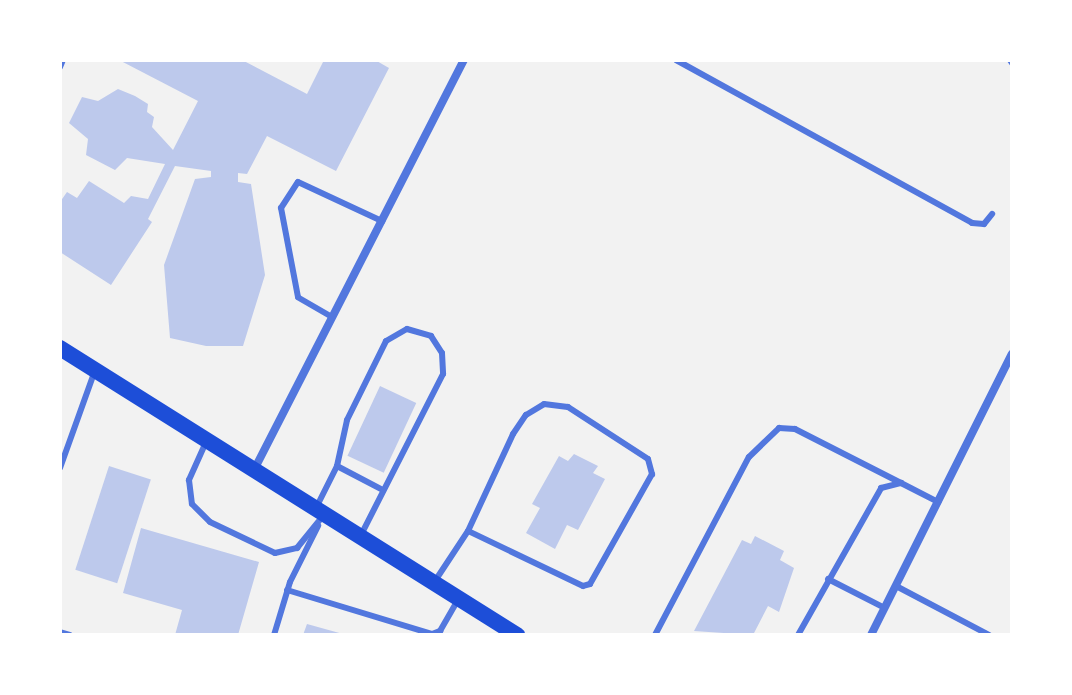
<!DOCTYPE html>
<style>
body{margin:0}
#map{position:relative;width:1072px;height:695px;overflow:hidden;background:#f2f2f2;font-family:"Libre Baskerville",serif}
div>[style]{position:absolute}
.building>*{inset:0;background:#bdc9ec;transform-origin:0 0}
.service>*{height:6px;margin:-3px;padding:0 3px;transform-origin:3px;border-radius:3px;background:#5277de}
.minor>*{height:8px;margin:-4px;padding:0 4px;transform-origin:4px;border-radius:4px;background:#5277de}
.secondary>*{height:16px;margin:-8px;padding:0 8px;transform-origin:8px;border-radius:8px;background:#1d4ed8}
span{translate:-50% -50%;white-space:nowrap;text-align:center;line-height:1.15;-webkit-text-stroke:6px #fff;paint-order:stroke}
.frame{position:absolute;inset:0;border:62px solid #fff;pointer-events:none}
</style>
<div id="map">
<div class="building">
<div style="clip-path:polygon(119px 60px,242px 60px,307px 94px,324px 60px,375px 60px,389px 68px,336px 171px,267px 136px,247px 174px,238px 173px,238px 182px,251px 184px,265px 275px,243px 346px,206px 346px,170px 338px,164px 265px,195px 179px,211px 177px,211px 171px,175px 166px,148px 219px,152px 222px,111px 285px,60px 252px,60px 202px,67px 192px,77px 198px,89px 181px,124px 203px,131px 196px,148px 199px,165px 164px,127px 158px,115px 170px,86px 155px,88px 139px,69px 123px,82px 97px,98px 101px,118px 89px,135px 96px,148px 104px,147px 112px,154px 117px,152px 127px,173px 150px,198px 101px)"></div>
<div style="left:380px;top:386px;width:40px;height:77px;rotate:25deg"></div>
<div style="clip-path:polygon(574px 454px,598px 466px,593px 473px,605px 479px,578px 530px,567px 525px,555px 549px,526px 533px,540px 508px,532px 504px,559px 456px,568px 461px)"></div>
<div style="left:109px;top:466px;width:44px;height:109px;rotate:18deg"></div>
<div style="clip-path:polygon(141px 528px,259px 562px,238px 635px,175px 635px,182px 610px,123px 593px)"></div>
<div style="clip-path:polygon(755px 536px,784px 551px,780px 560px,794px 568px,779px 612px,768px 606px,753px 635px,694px 631px,742px 540px,751px 544px)"></div>
<div style="clip-path:polygon(307px 624px,343px 634px,342px 635px,303px 635px)"></div>
</div>
<div class="service">
<div style="left:676px;top:60px;width:338px;rotate:28.8deg"></div>
<div style="left:972px;top:223px;width:12px;rotate:5deg"></div>
<div style="left:984px;top:224px;width:13px;rotate:-51deg"></div>
<div style="left:1010px;top:60px;width:4px;rotate:56deg"></div>
<div style="left:60px;top:67px;width:8px;rotate:-67deg"></div>
<div style="left:332px;top:317px;width:39px;rotate:-150deg"></div>
<div style="left:298px;top:297px;width:91px;rotate:-100.8deg"></div>
<div style="left:281px;top:208px;width:31px;rotate:-57deg"></div>
<div style="left:298px;top:182px;width:93px;rotate:24.9deg"></div>
<div style="left:206px;top:442px;width:42px;rotate:114.1deg"></div>
<div style="left:189px;top:480px;width:24px;rotate:83deg"></div>
<div style="left:192px;top:504px;width:25px;rotate:45deg"></div>
<div style="left:210px;top:522px;width:72px;rotate:25.5deg"></div>
<div style="left:275px;top:553px;width:23px;rotate:-13deg"></div>
<div style="left:297px;top:548px;width:41px;rotate:-50.9deg"></div>
<div style="left:337px;top:466px;width:52px;rotate:27.6deg"></div>
<div style="left:60px;top:468px;width:101px;rotate:-70.3deg"></div>
<div style="left:317px;top:506px;width:45px;rotate:-63.4deg"></div>
<div style="left:337px;top:466px;width:47px;rotate:-77.7deg"></div>
<div style="left:347px;top:420px;width:88px;rotate:-63.7deg"></div>
<div style="left:386px;top:341px;width:24px;rotate:-30deg"></div>
<div style="left:407px;top:329px;width:25px;rotate:16deg"></div>
<div style="left:431px;top:336px;width:20px;rotate:57deg"></div>
<div style="left:442px;top:353px;width:21px;rotate:87deg"></div>
<div style="left:443px;top:374px;width:181px;rotate:117deg"></div>
<div style="left:828px;top:579px;width:64px;rotate:27deg"></div>
<div style="left:435px;top:581px;width:60px;rotate:-56.6deg"></div>
<div style="left:468px;top:531px;width:107px;rotate:-65.1deg"></div>
<div style="left:513px;top:434px;width:23px;rotate:-56deg"></div>
<div style="left:526px;top:415px;width:21px;rotate:-31deg"></div>
<div style="left:544px;top:404px;width:24px;rotate:7deg"></div>
<div style="left:568px;top:407px;width:95px;rotate:33deg"></div>
<div style="left:648px;top:459px;width:16px;rotate:75deg"></div>
<div style="left:652px;top:474px;width:126px;rotate:119.4deg"></div>
<div style="left:590px;top:584px;width:7px;rotate:164deg"></div>
<div style="left:583px;top:586px;width:127px;rotate:-154.4deg"></div>
<div style="left:896px;top:586px;width:105px;rotate:27.8deg"></div>
<div style="left:287px;top:590px;width:152px;rotate:16.9deg"></div>
<div style="left:432px;top:634px;width:9px;rotate:-21deg"></div>
<div style="left:440px;top:631px;width:36px;rotate:-60deg"></div>
<div style="left:60px;top:632px;width:10px;rotate:17deg"></div>
<div style="left:274px;top:635px;width:55px;rotate:-73.2deg"></div>
<div style="left:290px;top:582px;width:63px;rotate:-63.4deg"></div>
<div style="left:655px;top:635px;width:201px;rotate:-62.2deg"></div>
<div style="left:749px;top:457px;width:42px;rotate:-44deg"></div>
<div style="left:779px;top:428px;width:16px;rotate:4deg"></div>
<div style="left:795px;top:429px;width:119px;rotate:27deg"></div>
<div style="left:798px;top:635px;width:169px;rotate:-60.5deg"></div>
<div style="left:881px;top:488px;width:21px;rotate:-14deg"></div>
<div style="left:901px;top:483px;width:42px;rotate:27.2deg"></div>
</div>
<div class="minor">
<div style="left:253px;top:472px;width:463px;rotate:-62.9deg"></div>
<div style="left:871px;top:635px;width:314px;rotate:-63.4deg"></div>
</div>
<div class="secondary">
<div style="left:60px;top:348px;width:540px;rotate:32.13deg"></div>
</div>
<div class="frame"></div>
</div>
